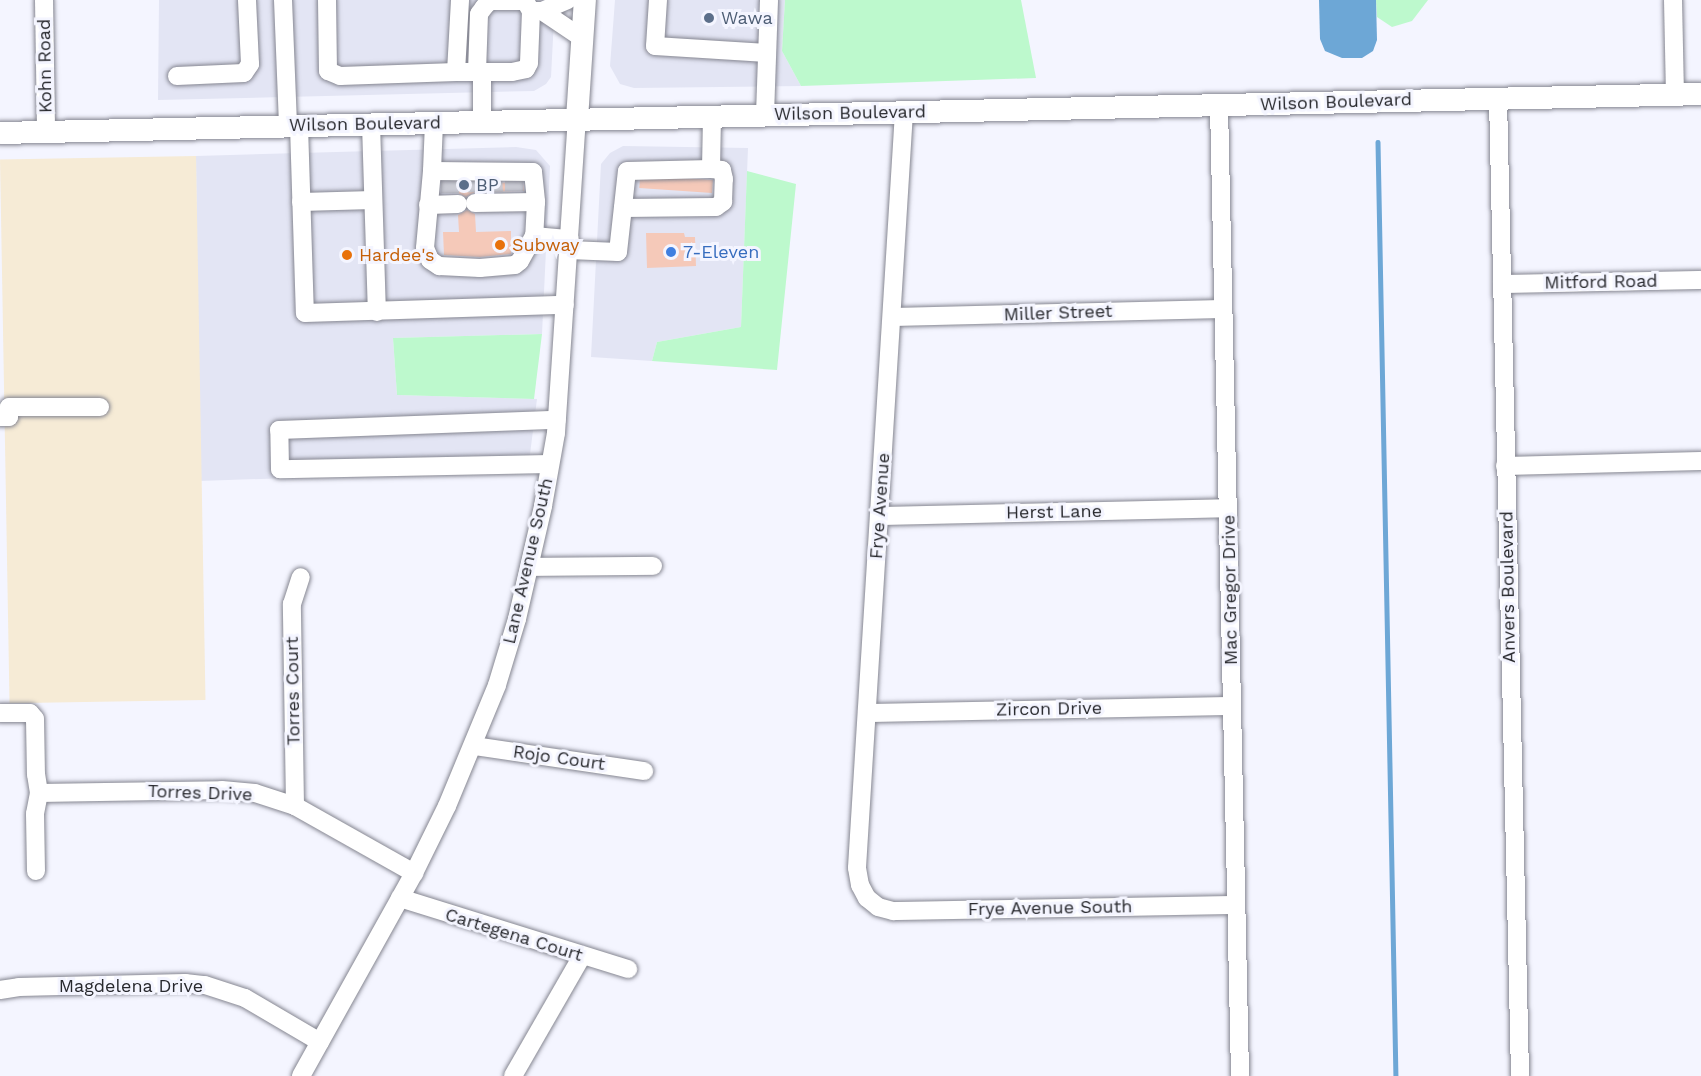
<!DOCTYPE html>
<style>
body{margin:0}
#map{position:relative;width:1701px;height:1076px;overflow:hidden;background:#f4f5ff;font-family:"Work Sans",sans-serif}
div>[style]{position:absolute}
.built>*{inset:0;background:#e3e5f4}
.education>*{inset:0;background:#f6ebd6;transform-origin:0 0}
.green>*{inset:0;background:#bdf9cd}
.water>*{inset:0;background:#6da7d6}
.stream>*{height:4.5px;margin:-2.25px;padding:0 2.25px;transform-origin:2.25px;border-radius:2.25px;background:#6da7d6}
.building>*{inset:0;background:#f5c9b9;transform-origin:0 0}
.minor-tunnel>*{height:18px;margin-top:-9px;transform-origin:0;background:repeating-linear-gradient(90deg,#cbccd5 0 18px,transparent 0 27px)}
.roads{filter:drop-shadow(0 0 2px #858691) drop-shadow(0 0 2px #858691)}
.minor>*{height:18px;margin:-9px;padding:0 9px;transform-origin:9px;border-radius:9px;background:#fff}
.major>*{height:22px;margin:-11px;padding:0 11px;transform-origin:11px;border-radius:11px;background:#fff}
.dots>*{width:16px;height:16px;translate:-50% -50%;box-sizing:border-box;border:3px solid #f4f5ff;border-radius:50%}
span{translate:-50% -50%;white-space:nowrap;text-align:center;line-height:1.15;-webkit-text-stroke:6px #f4f5ff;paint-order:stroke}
.service-label{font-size:18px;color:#4e5e75}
.left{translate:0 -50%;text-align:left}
.street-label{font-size:18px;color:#27282d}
.food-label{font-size:18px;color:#c56008}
.shop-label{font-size:18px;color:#366cbe}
</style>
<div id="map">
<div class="built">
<div style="clip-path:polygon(159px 0,555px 0,551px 77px,546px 84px,534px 91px,158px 100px)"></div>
<div style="clip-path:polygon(615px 0,785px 0,782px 51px,801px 86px,634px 88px,620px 84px,610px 66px)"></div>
<div style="clip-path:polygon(623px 146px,748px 148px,741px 327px,657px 342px,652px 361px,591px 357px,601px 164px,610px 153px)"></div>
<div style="clip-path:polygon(516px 147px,536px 150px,550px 166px,542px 334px,393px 338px,397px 395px,537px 399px,528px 470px,199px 481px,196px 156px)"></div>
</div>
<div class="education">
<div style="left:196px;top:156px;width:544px;height:196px;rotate:89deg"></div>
</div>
<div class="green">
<div style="clip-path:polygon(785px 0,1021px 0,1036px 78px,801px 86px,782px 51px)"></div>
<div style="clip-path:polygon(1376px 0,1428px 0,1412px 21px,1392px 27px,1377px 17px)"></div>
<div style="clip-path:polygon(747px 171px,796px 184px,777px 370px,652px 361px,657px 342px,741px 327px)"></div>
<div style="clip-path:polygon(542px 334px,534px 399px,397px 395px,393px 338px)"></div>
</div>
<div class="water">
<div style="clip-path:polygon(1319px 0,1376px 0,1377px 40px,1373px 51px,1362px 58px,1342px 58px,1325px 51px,1320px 39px)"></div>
</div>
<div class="stream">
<div style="left:1378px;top:142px;width:934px;rotate:88.9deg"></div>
</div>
<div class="building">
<div style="left:713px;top:180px;width:13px;height:73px;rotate:94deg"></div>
<div style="clip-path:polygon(442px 182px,523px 183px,524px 191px,475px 192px,466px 197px,458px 193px,441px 193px)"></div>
<div style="clip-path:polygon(467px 210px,475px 214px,476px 232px,511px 231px,511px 254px,480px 257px,444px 255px,443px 232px,459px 232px,458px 215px)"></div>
<div style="clip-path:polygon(646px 233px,684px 233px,685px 237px,695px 237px,696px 266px,647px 268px)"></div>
</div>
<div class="minor-tunnel">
<div style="left:493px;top:175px;width:17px;rotate:87deg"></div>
<div style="left:514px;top:175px;width:16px;rotate:90deg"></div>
<div style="left:450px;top:176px;width:17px;rotate:90deg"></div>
<div style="left:476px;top:176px;width:16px;rotate:86deg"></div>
</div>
<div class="roads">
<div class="minor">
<div style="left:44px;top:0;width:132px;rotate:89.1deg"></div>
<div style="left:283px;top:0;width:126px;rotate:87.7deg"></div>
<div style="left:327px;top:0;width:71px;rotate:89.2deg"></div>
<div style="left:328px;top:71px;width:13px;rotate:23deg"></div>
<div style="left:340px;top:76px;width:116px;rotate:-2deg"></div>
<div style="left:456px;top:72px;width:72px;rotate:-86.8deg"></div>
<div style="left:658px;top:0;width:46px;rotate:93.7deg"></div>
<div style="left:655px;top:46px;width:112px;rotate:3.6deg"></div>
<div style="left:1673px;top:0;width:94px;rotate:88.8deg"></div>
<div style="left:542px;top:11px;width:48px;rotate:34deg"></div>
<div style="left:456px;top:72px;width:56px"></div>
<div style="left:512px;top:72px;width:14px;rotate:-12deg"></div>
<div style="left:526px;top:69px;width:7px;rotate:-63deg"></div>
<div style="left:529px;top:63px;width:52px;rotate:-87.8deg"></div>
<div style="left:531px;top:11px;width:11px"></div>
<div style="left:542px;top:11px;width:28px;rotate:-23deg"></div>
<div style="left:477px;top:72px;width:58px;rotate:-88deg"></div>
<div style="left:479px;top:14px;width:9px;rotate:-54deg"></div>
<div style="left:484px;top:7px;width:8px;rotate:-45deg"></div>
<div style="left:490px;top:1px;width:35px"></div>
<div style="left:525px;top:1px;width:12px;rotate:59deg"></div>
<div style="left:482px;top:72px;width:50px;rotate:90deg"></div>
<div style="left:177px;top:76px;width:67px;rotate:-2.6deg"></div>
<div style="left:244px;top:73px;width:11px;rotate:-56deg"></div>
<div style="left:250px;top:64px;width:64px;rotate:-92.7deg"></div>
<div style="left:1498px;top:98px;width:978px;rotate:88.71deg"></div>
<div style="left:1219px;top:105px;width:971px;rotate:88.76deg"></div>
<div style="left:904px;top:112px;width:757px;rotate:93.56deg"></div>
<div style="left:857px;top:868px;width:17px;rotate:80deg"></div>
<div style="left:860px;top:885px;width:15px;rotate:62deg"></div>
<div style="left:867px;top:898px;width:14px;rotate:39deg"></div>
<div style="left:878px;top:907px;width:16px;rotate:15deg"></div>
<div style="left:893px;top:911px;width:343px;rotate:-1deg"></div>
<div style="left:765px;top:115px;width:115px;rotate:-88deg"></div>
<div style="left:434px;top:123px;width:48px;rotate:92.4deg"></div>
<div style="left:432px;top:171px;width:101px;rotate:0.6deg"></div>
<div style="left:533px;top:172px;width:30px;rotate:84deg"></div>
<div style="left:536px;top:202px;width:34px;rotate:93deg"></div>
<div style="left:534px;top:236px;width:36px;rotate:5deg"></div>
<div style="left:371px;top:124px;width:188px;rotate:88.2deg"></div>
<div style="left:299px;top:126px;width:187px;rotate:88.2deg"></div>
<div style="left:305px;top:313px;width:260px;rotate:-1.8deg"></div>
<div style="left:432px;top:171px;width:77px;rotate:95.2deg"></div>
<div style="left:425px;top:248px;width:13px;rotate:67deg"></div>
<div style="left:430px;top:260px;width:11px;rotate:34deg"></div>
<div style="left:439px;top:266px;width:41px;rotate:2.8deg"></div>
<div style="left:480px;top:268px;width:35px;rotate:-5deg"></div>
<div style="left:515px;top:265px;width:6px;rotate:-39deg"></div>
<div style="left:520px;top:261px;width:29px;rotate:-61deg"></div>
<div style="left:301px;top:202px;width:72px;rotate:-1.6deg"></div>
<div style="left:475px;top:203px;width:61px;rotate:-0.9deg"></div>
<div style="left:428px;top:205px;width:30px;rotate:-2deg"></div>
<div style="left:623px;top:208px;width:93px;rotate:-0.6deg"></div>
<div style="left:716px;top:207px;width:9px;rotate:-36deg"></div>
<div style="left:723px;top:202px;width:23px;rotate:-88deg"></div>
<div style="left:724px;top:179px;width:9px;rotate:-103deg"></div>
<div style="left:722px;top:170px;width:11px;rotate:-175deg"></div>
<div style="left:569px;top:250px;width:49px;rotate:2.3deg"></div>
<div style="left:618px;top:252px;width:81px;rotate:-83.7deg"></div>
<div style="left:627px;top:171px;width:84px;rotate:-1.4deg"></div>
<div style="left:711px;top:169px;width:54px;rotate:-88.9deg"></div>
<div style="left:1502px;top:284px;width:199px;rotate:-1.2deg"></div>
<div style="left:892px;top:317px;width:331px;rotate:-1.4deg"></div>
<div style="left:0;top:417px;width:9px"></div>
<div style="left:9px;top:417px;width:10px;rotate:-90deg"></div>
<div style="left:9px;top:407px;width:91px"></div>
<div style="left:550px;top:464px;width:270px;rotate:178.9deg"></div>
<div style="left:280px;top:469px;width:39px;rotate:-91deg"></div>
<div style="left:279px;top:430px;width:278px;rotate:-2.1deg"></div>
<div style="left:1505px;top:466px;width:196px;rotate:-1.5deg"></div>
<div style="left:880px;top:516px;width:348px;rotate:-1.3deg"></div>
<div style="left:530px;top:567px;width:123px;rotate:-0.5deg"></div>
<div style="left:0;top:713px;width:30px"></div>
<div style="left:30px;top:713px;width:8px;rotate:50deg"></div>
<div style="left:35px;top:719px;width:55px;rotate:89deg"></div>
<div style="left:36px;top:774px;width:19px;rotate:81deg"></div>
<div style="left:39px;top:793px;width:21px;rotate:101deg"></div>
<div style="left:35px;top:814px;width:57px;rotate:89deg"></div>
<div style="left:867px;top:713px;width:364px;rotate:-1.1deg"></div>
<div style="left:474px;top:746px;width:172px;rotate:8.4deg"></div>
<div style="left:39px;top:793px;width:183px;rotate:-0.9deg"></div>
<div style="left:222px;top:790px;width:33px;rotate:5deg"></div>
<div style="left:255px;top:793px;width:42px;rotate:18deg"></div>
<div style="left:295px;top:806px;width:137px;rotate:29.4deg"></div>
<div style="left:295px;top:806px;width:202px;rotate:-90.9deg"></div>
<div style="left:292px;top:604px;width:28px;rotate:-72deg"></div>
<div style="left:400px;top:898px;width:239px;rotate:17.3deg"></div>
<div style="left:0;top:990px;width:19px;rotate:-9deg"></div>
<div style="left:19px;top:987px;width:166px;rotate:-1.4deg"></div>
<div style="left:185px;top:983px;width:20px;rotate:6deg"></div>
<div style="left:205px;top:985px;width:42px;rotate:18deg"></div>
<div style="left:245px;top:998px;width:87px;rotate:30.4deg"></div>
<div style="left:301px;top:1076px;width:232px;rotate:-60.9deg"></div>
<div style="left:414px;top:873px;width:75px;rotate:-63.8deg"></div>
<div style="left:447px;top:806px;width:131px;rotate:-67.5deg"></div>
<div style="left:497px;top:685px;width:69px;rotate:-73.1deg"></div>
<div style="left:517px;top:619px;width:116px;rotate:-77deg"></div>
<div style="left:543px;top:506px;width:74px;rotate:-79.9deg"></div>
<div style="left:556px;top:433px;width:315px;rotate:-86.2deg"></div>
<div style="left:513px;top:1076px;width:138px;rotate:-60.1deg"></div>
</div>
<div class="major">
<div style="left:577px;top:119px;width:119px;rotate:-86.2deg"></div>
<div style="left:0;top:133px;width:1701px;rotate:-1.31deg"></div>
</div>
</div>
<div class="dots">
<div style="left:709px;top:18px;background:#5c6f8a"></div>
<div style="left:464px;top:185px;background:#5c6f8a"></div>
<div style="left:500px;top:245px;background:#e8710a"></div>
<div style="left:671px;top:252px;background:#3f7fe0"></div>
<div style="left:347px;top:255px;background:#e8710a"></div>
</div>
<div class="service-label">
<span class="left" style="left:721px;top:18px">Wawa</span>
<span class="left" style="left:476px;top:185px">BP</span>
</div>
<div class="street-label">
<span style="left:45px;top:66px;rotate:-91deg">Kohn Road</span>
<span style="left:1336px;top:102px;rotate:-2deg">Wilson Boulevard</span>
<span style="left:850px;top:113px;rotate:-1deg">Wilson Boulevard</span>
<span style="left:365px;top:124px;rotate:-1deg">Wilson Boulevard</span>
<span style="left:1601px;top:282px;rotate:-1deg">Mitford Road</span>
<span style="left:1058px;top:313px;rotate:-2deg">Miller Street</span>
<span style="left:880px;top:506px;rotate:-86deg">Frye Avenue</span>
<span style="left:1054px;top:512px;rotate:-1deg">Herst Lane</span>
<span style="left:528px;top:561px;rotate:-77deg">Lane Avenue South</span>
<span style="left:1508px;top:587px;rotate:-91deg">Anvers Boulevard</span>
<span style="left:1230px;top:590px;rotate:-91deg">Mac Gregor Drive</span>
<span style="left:293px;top:691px;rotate:-91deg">Torres Court</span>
<span style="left:1049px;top:709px;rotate:-1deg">Zircon Drive</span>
<span style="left:559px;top:758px;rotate:8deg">Rojo Court</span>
<span style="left:200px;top:793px;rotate:2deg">Torres Drive</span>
<span style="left:1050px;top:908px;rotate:-1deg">Frye Avenue South</span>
<span style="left:514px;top:935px;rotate:17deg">Cartegena Court</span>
<span style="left:131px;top:986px">Magdelena Drive</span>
</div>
<div class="food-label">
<span class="left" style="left:512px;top:245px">Subway</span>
<span class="left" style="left:359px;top:255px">Hardee's</span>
</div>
<div class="shop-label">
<span class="left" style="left:683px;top:252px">7-Eleven</span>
</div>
</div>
